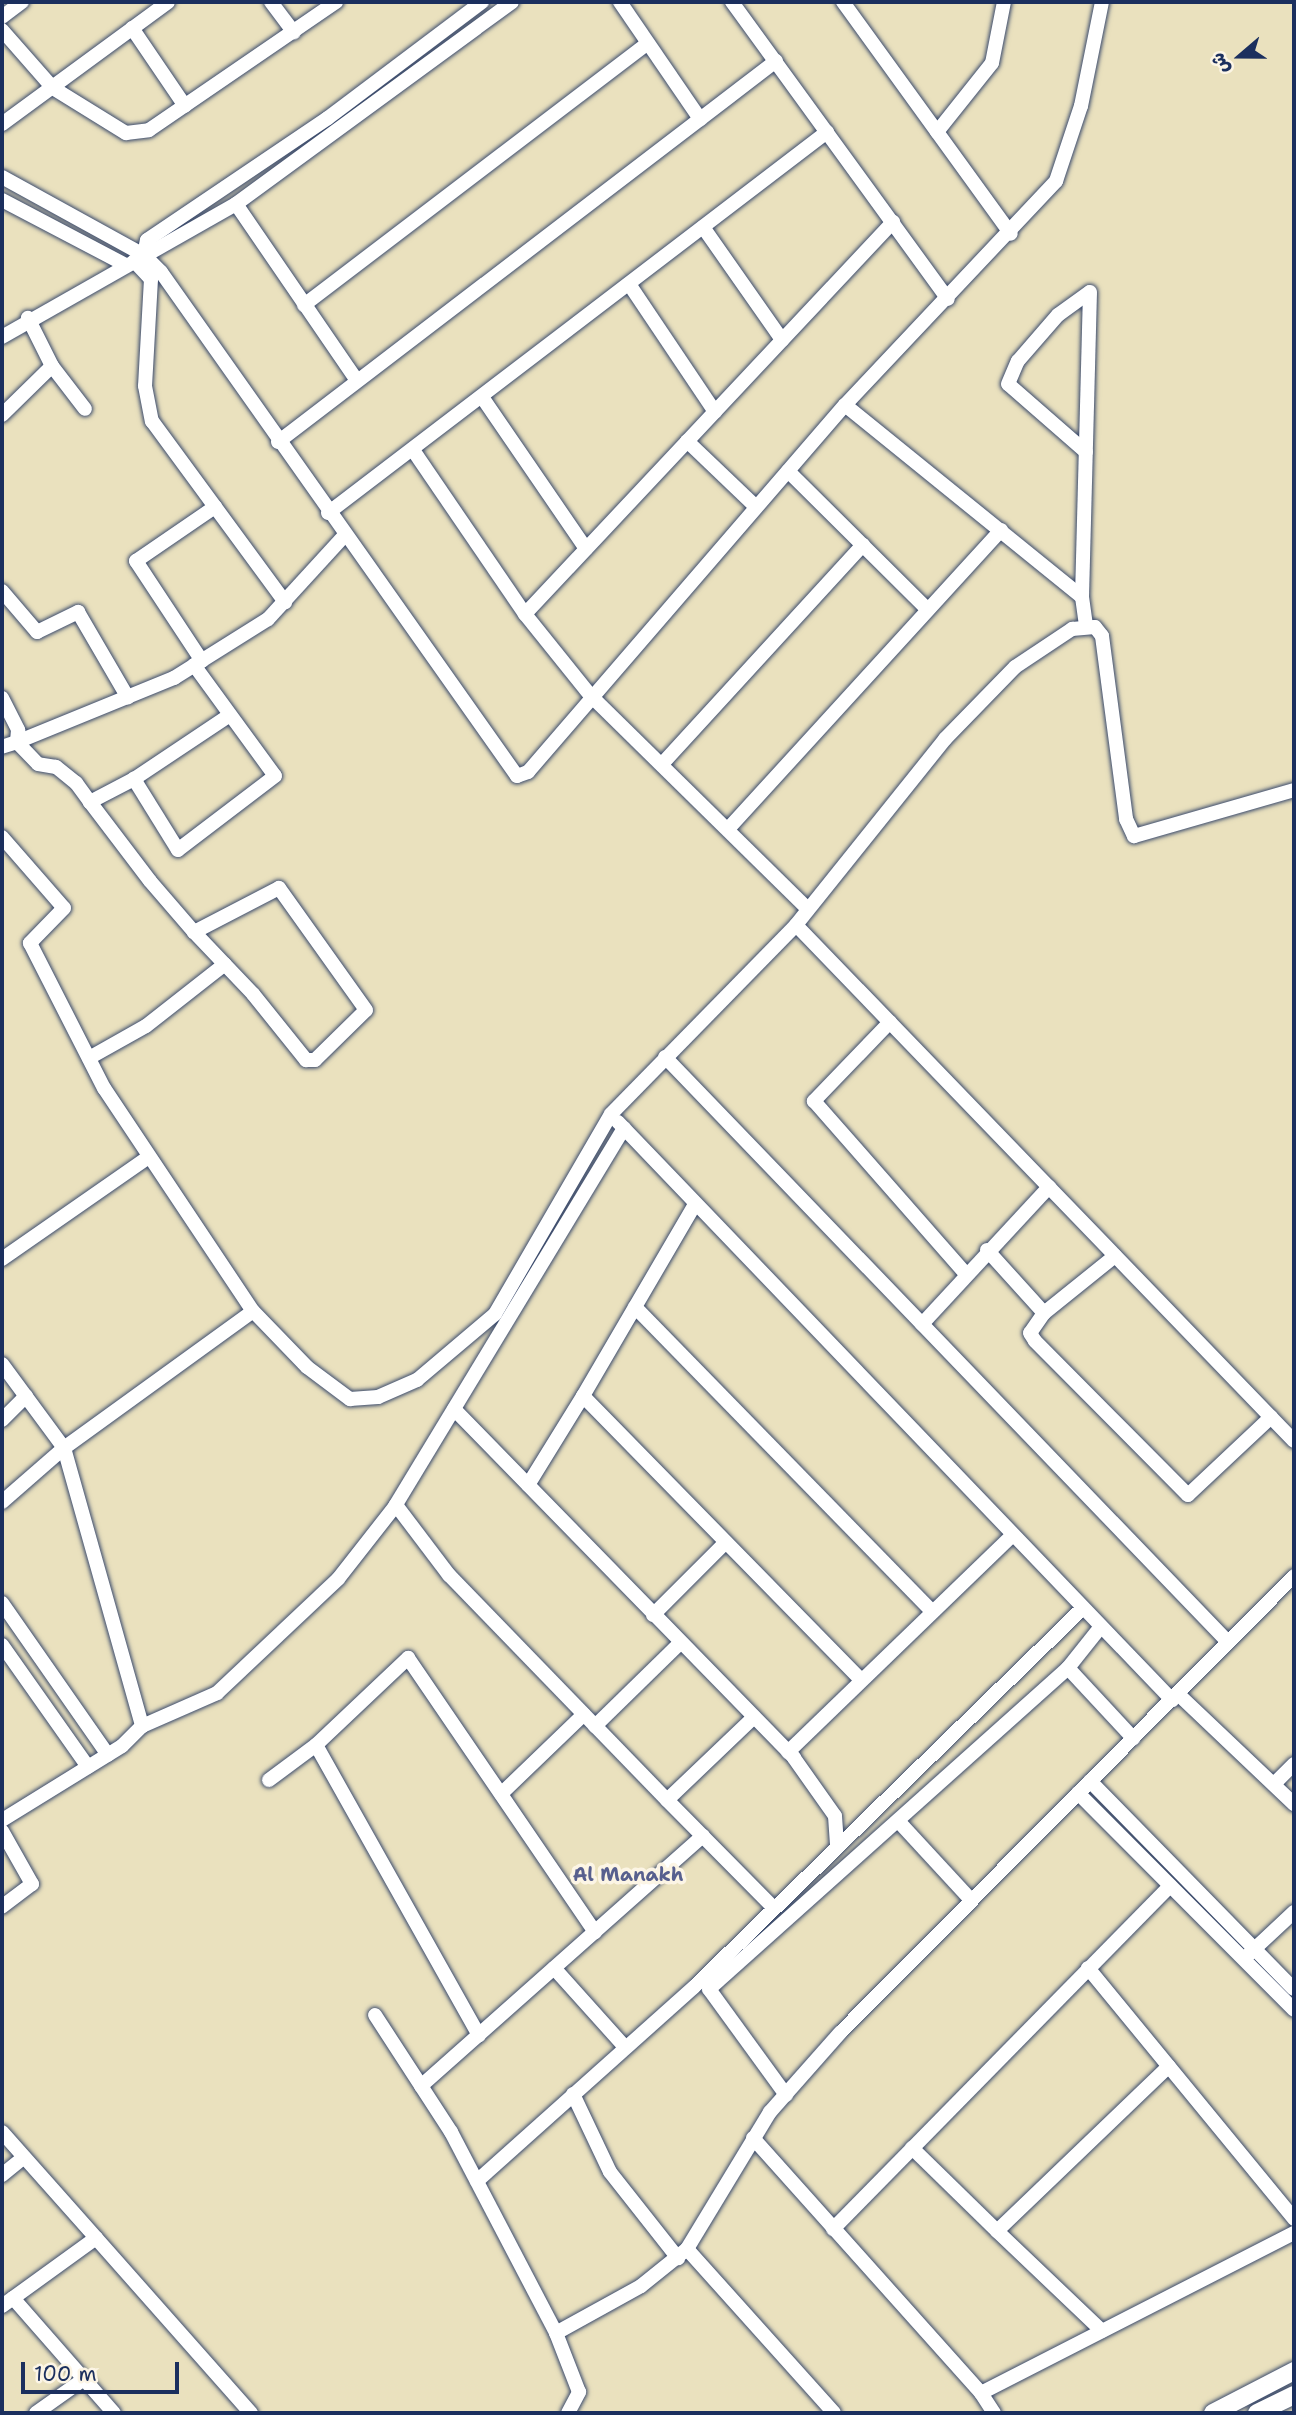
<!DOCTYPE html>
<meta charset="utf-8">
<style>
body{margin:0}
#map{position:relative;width:1296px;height:2415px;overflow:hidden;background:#eae1be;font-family:"Shantell Sans","Playpen Sans Arabic",sans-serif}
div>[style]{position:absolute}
.roads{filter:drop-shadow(0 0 2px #3a4a6c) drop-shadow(0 0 2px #3a4a6c)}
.minor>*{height:14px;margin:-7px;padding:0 7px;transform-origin:7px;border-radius:7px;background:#fff}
.major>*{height:18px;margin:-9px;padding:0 9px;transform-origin:9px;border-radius:9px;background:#fff}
span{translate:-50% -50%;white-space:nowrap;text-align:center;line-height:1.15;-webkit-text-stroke:7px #fcf5e5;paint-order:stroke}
.neighbourhood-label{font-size:19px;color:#575f8e;font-weight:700}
.frame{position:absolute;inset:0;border:4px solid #1b2f5e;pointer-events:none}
.north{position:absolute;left:1205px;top:21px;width:70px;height:70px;-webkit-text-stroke:5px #fcf5e5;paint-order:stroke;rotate:250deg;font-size:19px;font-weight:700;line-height:28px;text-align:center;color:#1b2f5e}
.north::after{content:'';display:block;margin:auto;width:24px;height:32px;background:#1b2f5e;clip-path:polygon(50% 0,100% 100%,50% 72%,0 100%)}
.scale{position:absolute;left:21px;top:2362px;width:158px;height:32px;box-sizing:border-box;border:4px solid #1b2f5e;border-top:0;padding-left:9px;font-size:21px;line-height:24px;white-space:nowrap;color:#1b2f5e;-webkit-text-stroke:5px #fcf5e5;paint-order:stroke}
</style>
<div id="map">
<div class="roads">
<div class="minor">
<div style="left:271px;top:2px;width:38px;rotate:53deg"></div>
<div style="left:620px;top:2px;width:142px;rotate:55.6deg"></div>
<div style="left:732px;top:2px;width:367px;rotate:54deg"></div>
<div style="left:843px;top:2px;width:286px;rotate:54.1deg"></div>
<div style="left:2px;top:17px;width:25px;rotate:-37deg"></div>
<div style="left:132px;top:28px;width:94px;rotate:55.8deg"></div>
<div style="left:2px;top:30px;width:77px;rotate:48.7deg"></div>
<div style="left:53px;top:88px;width:86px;rotate:31.7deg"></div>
<div style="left:126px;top:133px;width:23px;rotate:-7deg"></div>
<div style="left:149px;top:130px;width:227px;rotate:-34.4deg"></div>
<div style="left:2px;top:124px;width:206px;rotate:-36.3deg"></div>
<div style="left:937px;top:132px;width:88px;rotate:-51.4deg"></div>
<div style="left:992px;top:63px;width:62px;rotate:-78.9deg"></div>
<div style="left:2px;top:177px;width:162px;rotate:28.8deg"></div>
<div style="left:144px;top:255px;width:24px;rotate:45deg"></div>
<div style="left:161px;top:272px;width:617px;rotate:54.76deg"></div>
<div style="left:517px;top:776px;width:12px;rotate:-20deg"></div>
<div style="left:528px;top:772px;width:485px;rotate:-49.2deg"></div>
<div style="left:845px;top:405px;width:308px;rotate:-46.7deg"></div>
<div style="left:1056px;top:181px;width:79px;rotate:-71.6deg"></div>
<div style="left:1081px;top:106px;width:106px;rotate:-78.6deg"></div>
<div style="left:2px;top:200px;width:140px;rotate:27.7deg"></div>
<div style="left:236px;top:204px;width:214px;rotate:55.6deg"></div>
<div style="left:703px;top:227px;width:138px;rotate:55deg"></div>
<div style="left:144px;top:255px;width:15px;rotate:-79deg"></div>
<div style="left:147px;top:240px;width:218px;rotate:-34deg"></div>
<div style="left:328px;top:118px;width:193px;rotate:-37deg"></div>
<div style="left:134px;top:261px;width:25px;rotate:47deg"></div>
<div style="left:151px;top:279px;width:107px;rotate:93.2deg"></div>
<div style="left:145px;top:386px;width:36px;rotate:79deg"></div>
<div style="left:152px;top:421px;width:225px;rotate:53.7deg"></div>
<div style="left:629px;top:284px;width:154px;rotate:56.1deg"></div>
<div style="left:304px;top:305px;width:432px;rotate:-37.3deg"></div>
<div style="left:2px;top:337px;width:269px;rotate:-29.6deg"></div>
<div style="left:236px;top:204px;width:342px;rotate:-36.2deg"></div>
<div style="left:52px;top:366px;width:54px;rotate:52.5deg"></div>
<div style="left:482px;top:397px;width:184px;rotate:55.6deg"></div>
<div style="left:845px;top:405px;width:305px;rotate:39deg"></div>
<div style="left:1082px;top:597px;width:28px;rotate:82deg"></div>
<div style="left:2px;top:415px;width:70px;rotate:-44.4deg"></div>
<div style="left:52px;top:366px;width:54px;rotate:-116.6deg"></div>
<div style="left:687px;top:441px;width:95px;rotate:43.7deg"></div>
<div style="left:278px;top:442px;width:627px;rotate:-37.42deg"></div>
<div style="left:413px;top:450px;width:199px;rotate:55.7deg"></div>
<div style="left:525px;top:614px;width:105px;rotate:51.2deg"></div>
<div style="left:591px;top:696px;width:303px;rotate:44.5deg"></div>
<div style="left:1086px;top:452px;width:103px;rotate:-138.9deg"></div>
<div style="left:1008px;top:384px;width:25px;rotate:-67deg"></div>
<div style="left:1018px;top:361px;width:61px;rotate:-49deg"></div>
<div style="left:1058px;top:315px;width:39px;rotate:-36deg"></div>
<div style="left:788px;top:471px;width:197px;rotate:44.8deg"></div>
<div style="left:328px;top:513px;width:628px;rotate:-37.36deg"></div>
<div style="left:2px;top:591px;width:54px;rotate:49.5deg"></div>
<div style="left:37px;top:632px;width:46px;rotate:-26deg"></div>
<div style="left:78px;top:612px;width:99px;rotate:59.8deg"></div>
<div style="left:1082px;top:597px;width:305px;rotate:-88.5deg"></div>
<div style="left:525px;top:614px;width:538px;rotate:-46.81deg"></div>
<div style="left:202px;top:661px;width:120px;rotate:-123.4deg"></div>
<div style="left:136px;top:561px;width:96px;rotate:-34.4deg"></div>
<div style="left:194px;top:665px;width:137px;rotate:53.9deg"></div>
<div style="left:275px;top:776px;width:122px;rotate:142.7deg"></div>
<div style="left:178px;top:850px;width:84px;rotate:-121.8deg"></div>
<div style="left:134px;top:779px;width:50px;rotate:152.4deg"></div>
<div style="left:90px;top:802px;width:99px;rotate:52.8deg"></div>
<div style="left:150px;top:881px;width:67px;rotate:49.2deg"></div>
<div style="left:194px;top:932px;width:86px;rotate:46.4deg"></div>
<div style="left:253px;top:994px;width:85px;rotate:51.2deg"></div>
<div style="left:306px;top:1060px;width:9px"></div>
<div style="left:315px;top:1060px;width:71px;rotate:-44.4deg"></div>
<div style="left:366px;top:1010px;width:150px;rotate:-125.5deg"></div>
<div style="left:279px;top:888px;width:96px;rotate:152.6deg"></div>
<div style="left:2px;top:698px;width:36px;rotate:63deg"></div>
<div style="left:18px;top:730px;width:12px;rotate:95deg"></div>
<div style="left:17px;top:742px;width:16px;rotate:162deg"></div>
<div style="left:663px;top:763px;width:296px;rotate:-47.5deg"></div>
<div style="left:134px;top:779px;width:115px;rotate:-33.7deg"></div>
<div style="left:90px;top:802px;width:24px;rotate:-126deg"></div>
<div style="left:76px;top:783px;width:26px;rotate:-141deg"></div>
<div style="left:56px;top:767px;width:18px;rotate:-171deg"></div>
<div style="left:38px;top:764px;width:30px;rotate:-134deg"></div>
<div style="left:17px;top:742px;width:170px;rotate:-22.2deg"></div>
<div style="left:174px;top:678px;width:111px;rotate:-32.1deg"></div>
<div style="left:268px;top:619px;width:113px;rotate:-47.5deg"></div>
<div style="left:728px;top:829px;width:405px;rotate:-47.6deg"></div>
<div style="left:2px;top:837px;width:94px;rotate:48.9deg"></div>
<div style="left:64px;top:908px;width:49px;rotate:134.2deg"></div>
<div style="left:30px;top:943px;width:163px;rotate:63deg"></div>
<div style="left:104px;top:1088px;width:268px;rotate:56.3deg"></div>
<div style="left:796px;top:925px;width:717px;rotate:46.02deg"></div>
<div style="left:890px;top:1022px;width:110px;rotate:133.9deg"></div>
<div style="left:814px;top:1101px;width:227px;rotate:48.7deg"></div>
<div style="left:665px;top:1057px;width:810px;rotate:46.1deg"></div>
<div style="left:89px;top:1058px;width:65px;rotate:-29.3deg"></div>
<div style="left:146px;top:1026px;width:100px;rotate:-38.1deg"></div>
<div style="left:618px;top:1122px;width:801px;rotate:46.21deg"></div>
<div style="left:624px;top:1128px;width:441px;rotate:121.2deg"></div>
<div style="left:396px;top:1505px;width:88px;rotate:52.9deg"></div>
<div style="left:449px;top:1575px;width:313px;rotate:45.9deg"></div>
<div style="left:987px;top:1250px;width:85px;rotate:47.9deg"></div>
<div style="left:1115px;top:1256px;width:91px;rotate:141.2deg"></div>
<div style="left:1044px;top:1313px;width:24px;rotate:125deg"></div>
<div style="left:1030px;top:1333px;width:9px;rotate:58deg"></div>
<div style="left:1035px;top:1341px;width:217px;rotate:45.2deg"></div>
<div style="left:1188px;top:1495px;width:114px;rotate:-43.2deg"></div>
<div style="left:2px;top:1259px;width:179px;rotate:-34.8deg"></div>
<div style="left:635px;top:1307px;width:425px;rotate:45.7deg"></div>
<div style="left:922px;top:1324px;width:187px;rotate:-47.2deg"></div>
<div style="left:2px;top:1364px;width:104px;rotate:53.6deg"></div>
<div style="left:64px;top:1448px;width:233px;rotate:-35.9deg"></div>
<div style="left:253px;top:1311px;width:78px;rotate:46deg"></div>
<div style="left:307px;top:1367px;width:54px;rotate:36.7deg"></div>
<div style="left:350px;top:1399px;width:28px;rotate:-4deg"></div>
<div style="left:378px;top:1397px;width:43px;rotate:-23.6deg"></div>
<div style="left:417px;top:1380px;width:102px;rotate:-40.2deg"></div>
<div style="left:495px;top:1314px;width:231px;rotate:-59.9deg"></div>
<div style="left:611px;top:1114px;width:264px;rotate:-45.6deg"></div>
<div style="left:796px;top:925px;width:238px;rotate:-51.3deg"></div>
<div style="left:945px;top:739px;width:100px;rotate:-45.8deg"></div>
<div style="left:1015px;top:667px;width:69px;rotate:-33.7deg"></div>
<div style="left:1072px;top:629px;width:23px;rotate:-5deg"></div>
<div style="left:1095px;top:627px;width:11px;rotate:52deg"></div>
<div style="left:1102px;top:636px;width:185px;rotate:82.5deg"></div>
<div style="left:1126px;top:819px;width:19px;rotate:65deg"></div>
<div style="left:1134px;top:836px;width:166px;rotate:-16deg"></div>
<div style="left:583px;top:1396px;width:222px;rotate:-59.7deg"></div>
<div style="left:454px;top:1409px;width:487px;rotate:45.7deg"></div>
<div style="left:794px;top:1758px;width:71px;rotate:54.7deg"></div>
<div style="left:835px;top:1816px;width:27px;rotate:86deg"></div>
<div style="left:2px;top:1420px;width:34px;rotate:-45deg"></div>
<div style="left:528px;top:1485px;width:105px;rotate:-58.3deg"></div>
<div style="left:583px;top:1396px;width:397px;rotate:45.6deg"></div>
<div style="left:2px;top:1502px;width:82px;rotate:-41.1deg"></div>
<div style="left:64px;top:1448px;width:289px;rotate:74.3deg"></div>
<div style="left:142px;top:1726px;width:28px;rotate:135deg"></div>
<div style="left:122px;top:1746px;width:141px;rotate:148.3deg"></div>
<div style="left:2px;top:1603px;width:185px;rotate:55.1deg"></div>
<div style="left:653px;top:1615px;width:103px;rotate:-45deg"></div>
<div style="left:2px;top:1645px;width:149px;rotate:54.8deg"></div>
<div style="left:1068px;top:1668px;width:96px;rotate:47.1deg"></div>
<div style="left:1178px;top:1694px;width:160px;rotate:43.5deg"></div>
<div style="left:754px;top:1717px;width:120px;rotate:136.3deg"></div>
<div style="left:667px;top:1800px;width:151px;rotate:45.3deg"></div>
<div style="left:142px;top:1726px;width:82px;rotate:-23.7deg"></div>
<div style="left:217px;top:1693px;width:166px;rotate:-43.3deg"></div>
<div style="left:338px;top:1579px;width:94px;rotate:-51.9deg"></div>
<div style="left:595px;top:1726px;width:119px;rotate:-44.3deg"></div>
<div style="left:316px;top:1745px;width:127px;rotate:-43.4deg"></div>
<div style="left:408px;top:1658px;width:332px;rotate:55.7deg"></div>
<div style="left:788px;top:1752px;width:310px;rotate:-44deg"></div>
<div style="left:269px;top:1780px;width:59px;rotate:-36.7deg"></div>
<div style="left:316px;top:1745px;width:333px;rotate:60.7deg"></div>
<div style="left:1090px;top:1781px;width:291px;rotate:45.6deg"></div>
<div style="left:1275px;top:1783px;width:27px;rotate:-45deg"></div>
<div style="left:1078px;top:1793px;width:306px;rotate:45.1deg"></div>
<div style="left:501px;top:1794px;width:115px;rotate:-43.9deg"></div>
<div style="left:899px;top:1822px;width:106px;rotate:47.3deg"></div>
<div style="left:2px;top:1831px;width:61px;rotate:60.5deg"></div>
<div style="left:32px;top:1884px;width:38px;rotate:143deg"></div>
<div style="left:1249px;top:1954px;width:62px;rotate:-43deg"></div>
<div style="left:554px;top:1968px;width:106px;rotate:48.1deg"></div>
<div style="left:1088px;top:1968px;width:325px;rotate:50.6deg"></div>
<div style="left:375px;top:2015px;width:140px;rotate:57deg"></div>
<div style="left:451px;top:2132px;width:227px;rotate:62.4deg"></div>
<div style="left:421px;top:2086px;width:377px;rotate:-41.6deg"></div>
<div style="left:573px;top:2094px;width:86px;rotate:64.6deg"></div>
<div style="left:610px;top:2172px;width:110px;rotate:51.7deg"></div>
<div style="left:786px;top:2095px;width:131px;rotate:-126deg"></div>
<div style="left:709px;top:1989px;width:482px;rotate:-41.8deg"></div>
<div style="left:1068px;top:1668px;width:50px;rotate:-51.5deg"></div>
<div style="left:2px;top:2132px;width:142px;rotate:48.4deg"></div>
<div style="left:96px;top:2238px;width:116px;rotate:144.1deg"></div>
<div style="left:753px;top:2138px;width:342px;rotate:48.2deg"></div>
<div style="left:981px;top:2393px;width:352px;rotate:-27.1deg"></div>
<div style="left:912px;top:2148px;width:119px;rotate:44.3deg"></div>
<div style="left:2px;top:2175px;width:28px;rotate:-39deg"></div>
<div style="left:477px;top:2181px;width:291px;rotate:-41.8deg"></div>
<div style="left:694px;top:1987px;width:540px;rotate:-44.25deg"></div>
<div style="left:833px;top:2229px;width:481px;rotate:-45.5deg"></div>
<div style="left:96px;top:2238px;width:234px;rotate:48.5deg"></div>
<div style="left:687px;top:2249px;width:220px;rotate:48.1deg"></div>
<div style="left:13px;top:2298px;width:108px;rotate:48.8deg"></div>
<div style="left:1102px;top:2331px;width:145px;rotate:-136.4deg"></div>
<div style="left:997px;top:2231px;width:238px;rotate:-43.8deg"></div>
<div style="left:981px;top:2393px;width:24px;rotate:57deg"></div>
<div style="left:36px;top:2413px;width:59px;rotate:-35.3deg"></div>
<div style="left:84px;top:2379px;width:45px;rotate:48.6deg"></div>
<div style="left:568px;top:2413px;width:24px;rotate:-62deg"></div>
<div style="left:579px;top:2392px;width:63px;rotate:-111.3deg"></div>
<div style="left:556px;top:2333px;width:97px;rotate:-28.9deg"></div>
<div style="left:641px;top:2286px;width:59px;rotate:-38.8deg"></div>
<div style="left:687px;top:2249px;width:160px;rotate:-58.8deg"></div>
<div style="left:770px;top:2112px;width:106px;rotate:-48.5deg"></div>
<div style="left:840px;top:2033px;width:644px;rotate:-45.19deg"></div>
</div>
<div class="major">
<div style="left:1213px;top:2413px;width:91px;rotate:-27.4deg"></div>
<div style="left:1257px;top:2413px;width:41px;rotate:-25.9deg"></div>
</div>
</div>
<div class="neighbourhood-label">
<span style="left:628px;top:1875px">Al Manakh</span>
</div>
<div class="frame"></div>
<div class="north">ش</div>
<div class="scale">100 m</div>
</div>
